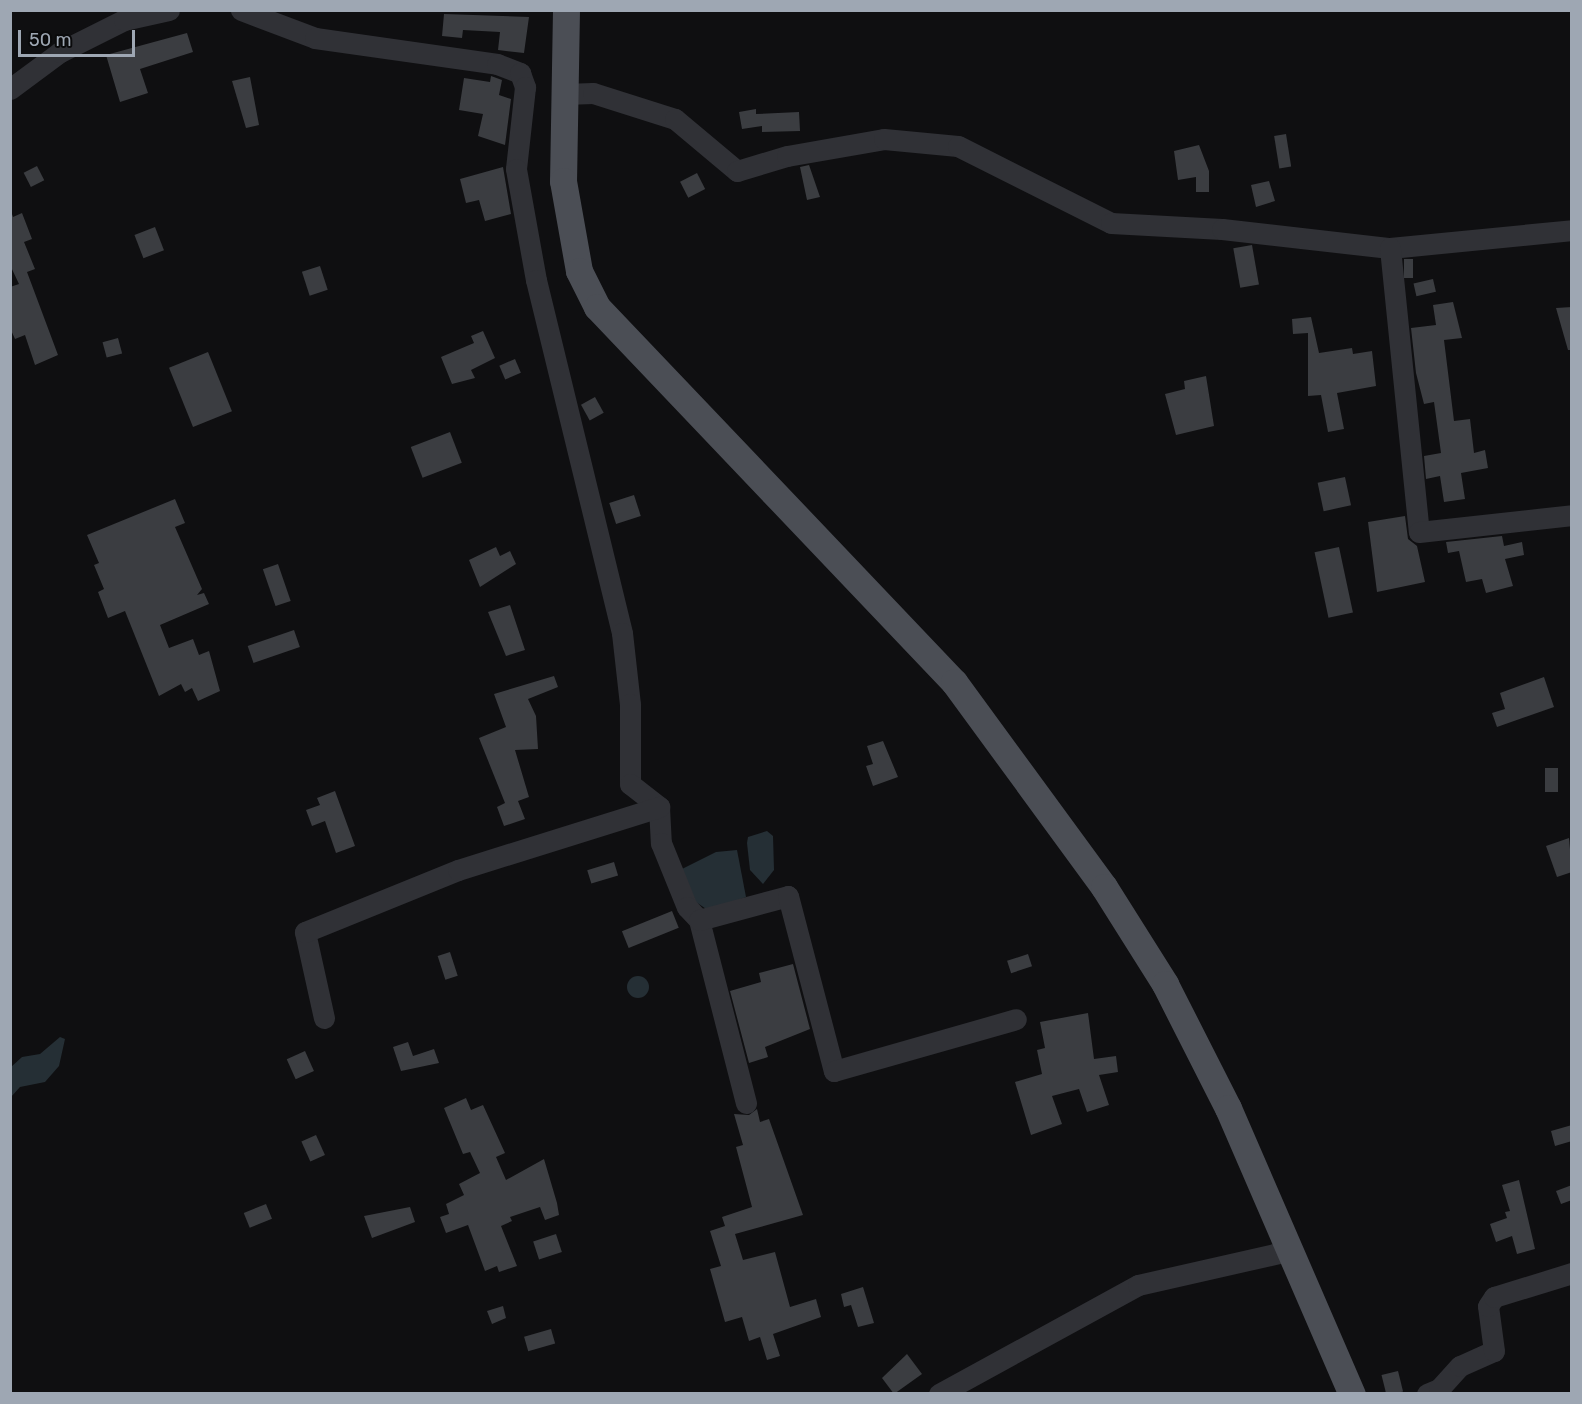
<!DOCTYPE html>
<style>
body{margin:0}
#map{position:relative;width:1582px;height:1404px;overflow:hidden;background:#0f0f11;font-family:Rubik,sans-serif}
div>[style]{position:absolute}
.water>*{inset:0;background:#252f35}
.round{border-radius:50%}
.building>*{inset:0;background:#3b3d41;transform-origin:0 0}
.minor>*{height:21px;margin:-10.5px;padding:0 10.5px;transform-origin:10.5px;border-radius:10.5px;background:#303136}
.major>*{height:27px;margin:-13.5px;padding:0 13.5px;transform-origin:13.5px;border-radius:13.5px;background:#4b4e55}
span{translate:-50% -50%;white-space:nowrap;text-align:center;line-height:1.15;-webkit-text-stroke:4.5px #0a0a0b;paint-order:stroke}
.frame{position:absolute;inset:0;border:12px solid #9ea7b3;pointer-events:none}
.scale{position:absolute;left:18px;top:30px;width:117px;height:27px;box-sizing:border-box;border:3px solid #9ea7b3;border-top:0;padding-left:8px;font-size:18px;line-height:21px;white-space:nowrap;color:#9ea7b3;-webkit-text-stroke:4px #0a0a0b;paint-order:stroke}
</style>
<div id="map">
<div class="water">
<div style="clip-path:polygon(767px 831px,773px 836px,774px 870px,763px 884px,750px 870px,747px 843px,748px 837px)"></div>
<div style="clip-path:polygon(737px 850px,746px 897px,709px 911px,696px 902px,682px 869px,716px 852px)"></div>
<div class="round" style="left:627px;top:976px;width:22px;height:22px"></div>
<div style="clip-path:polygon(60px 1037px,65px 1039px,59px 1066px,45px 1082px,20px 1087px,11px 1097px,11px 1067px,22px 1057px,40px 1054px)"></div>
</div>
<div class="building">
<div style="clip-path:polygon(444px 14px,529px 17px,524px 53px,498px 50px,500px 32px,463px 30px,462px 38px,442px 36px)"></div>
<div style="clip-path:polygon(187px 33px,193px 52px,140px 69px,148px 93px,120px 102px,106px 55px)"></div>
<div style="clip-path:polygon(491px 76px,502px 80px,499px 95px,511px 99px,505px 145px,478px 136px,483px 114px,459px 110px,464px 78px,490px 82px)"></div>
<div style="clip-path:polygon(250px 77px,259px 125px,246px 128px,232px 81px)"></div>
<div style="clip-path:polygon(756px 109px,756px 114px,799px 112px,800px 131px,762px 132px,762px 126px,742px 129px,739px 112px)"></div>
<div style="left:1286px;top:134px;width:33px;height:12px;rotate:81deg"></div>
<div style="clip-path:polygon(1199px 145px,1209px 171px,1209px 192px,1196px 192px,1196px 177px,1178px 180px,1174px 151px)"></div>
<div style="clip-path:polygon(809px 165px,820px 197px,807px 200px,800px 167px)"></div>
<div style="left:37px;top:166px;width:16px;height:15px;rotate:63deg"></div>
<div style="clip-path:polygon(503px 167px,511px 214px,485px 221px,479px 200px,466px 203px,460px 179px)"></div>
<div style="left:697px;top:173px;width:18px;height:19px;rotate:63deg"></div>
<div style="clip-path:polygon(1269px 181px,1275px 201px,1256px 207px,1251px 185px)"></div>
<div style="clip-path:polygon(11px 211px,13px 217px,22px 213px,32px 239px,24px 242px,35px 269px,27px 272px,58px 355px,35px 365px,25px 335px,15px 339px,10px 328px,10px 287px,19px 284px,10px 265px)"></div>
<div style="left:155px;top:227px;width:25px;height:22px;rotate:69deg"></div>
<div style="left:1252px;top:245px;width:40px;height:19px;rotate:80deg"></div>
<div style="left:1404px;top:259px;width:9px;height:19px"></div>
<div style="left:320px;top:266px;width:25px;height:19px;rotate:72deg"></div>
<div style="left:1433px;top:279px;width:13px;height:20px;rotate:77deg"></div>
<div style="clip-path:polygon(1453px 302px,1462px 338px,1444px 340px,1454px 421px,1470px 419px,1474px 453px,1485px 450px,1488px 468px,1461px 473px,1465px 499px,1444px 502px,1440px 476px,1426px 479px,1424px 456px,1441px 453px,1434px 402px,1424px 404px,1416px 373px,1411px 328px,1436px 325px,1433px 305px)"></div>
<div style="clip-path:polygon(1572px 307px,1572px 350px,1568px 350px,1556px 308px)"></div>
<div style="clip-path:polygon(1311px 317px,1319px 353px,1352px 348px,1353px 354px,1372px 351px,1376px 386px,1337px 393px,1344px 429px,1328px 432px,1321px 395px,1308px 396px,1308px 333px,1293px 334px,1292px 319px)"></div>
<div style="clip-path:polygon(483px 331px,495px 358px,471px 370px,475px 378px,452px 384px,441px 357px,474px 343px,471px 336px)"></div>
<div style="left:118px;top:338px;width:16px;height:16px;rotate:75deg"></div>
<div style="left:208px;top:352px;width:64px;height:42px;rotate:68deg"></div>
<div style="left:515px;top:359px;width:15px;height:17px;rotate:67deg"></div>
<div style="clip-path:polygon(1206px 376px,1214px 426px,1176px 435px,1165px 394px,1185px 389px,1184px 381px)"></div>
<div style="left:595px;top:397px;width:18px;height:16px;rotate:61deg"></div>
<div style="left:450px;top:432px;width:33px;height:42px;rotate:69deg"></div>
<div style="left:1345px;top:477px;width:29px;height:28px;rotate:78deg"></div>
<div style="left:634px;top:495px;width:22px;height:26px;rotate:72deg"></div>
<div style="clip-path:polygon(175px 499px,185px 523px,175px 527px,202px 589px,197px 595px,204px 593px,209px 604px,160px 625px,169px 648px,193px 639px,199px 655px,209px 651px,220px 691px,198px 701px,192px 688px,185px 692px,181px 684px,159px 696px,125px 611px,108px 618px,98px 592px,104px 589px,94px 565px,99px 563px,87px 535px)"></div>
<div style="clip-path:polygon(1405px 516px,1408px 539px,1417px 546px,1425px 582px,1377px 592px,1368px 522px)"></div>
<div style="clip-path:polygon(1502px 536px,1504px 546px,1522px 542px,1524px 555px,1505px 559px,1513px 586px,1486px 593px,1482px 579px,1466px 582px,1459px 551px,1448px 553px,1446px 542px)"></div>
<div style="clip-path:polygon(496px 547px,500px 556px,510px 551px,516px 564px,480px 587px,469px 560px)"></div>
<div style="left:1339px;top:547px;width:67px;height:25px;rotate:78deg"></div>
<div style="left:278px;top:564px;width:39px;height:16px;rotate:71deg"></div>
<div style="clip-path:polygon(510px 605px,525px 650px,506px 656px,488px 612px)"></div>
<div style="left:294px;top:630px;width:18px;height:49px;rotate:71deg"></div>
<div style="clip-path:polygon(554px 676px,558px 687px,528px 699px,536px 716px,538px 749px,515px 750px,529px 797px,518px 801px,525px 819px,504px 826px,497px 807px,505px 803px,479px 738px,506px 727px,494px 694px)"></div>
<div style="clip-path:polygon(1544px 677px,1554px 707px,1497px 727px,1492px 713px,1505px 709px,1500px 693px)"></div>
<div style="clip-path:polygon(883px 741px,898px 777px,873px 786px,866px 766px,873px 764px,867px 746px)"></div>
<div style="left:1545px;top:768px;width:13px;height:24px"></div>
<div style="clip-path:polygon(335px 791px,355px 846px,336px 853px,325px 821px,312px 826px,306px 810px,320px 805px,317px 798px)"></div>
<div style="clip-path:polygon(1569px 838px,1572px 872px,1557px 877px,1546px 846px)"></div>
<div style="left:614px;top:862px;width:14px;height:28px;rotate:73deg"></div>
<div style="left:672px;top:911px;width:18px;height:54px;rotate:68deg"></div>
<div style="left:450px;top:952px;width:25px;height:13px;rotate:72deg"></div>
<div style="left:1028px;top:954px;width:13px;height:22px;rotate:72deg"></div>
<div style="clip-path:polygon(793px 964px,810px 1029px,765px 1047px,768px 1057px,749px 1063px,730px 991px,761px 982px,759px 973px)"></div>
<div style="clip-path:polygon(1088px 1013px,1094px 1059px,1116px 1056px,1118px 1072px,1099px 1075px,1109px 1105px,1087px 1112px,1079px 1089px,1052px 1096px,1062px 1124px,1031px 1135px,1015px 1082px,1042px 1074px,1037px 1050px,1045px 1048px,1040px 1022px)"></div>
<div style="clip-path:polygon(408px 1042px,413px 1056px,434px 1049px,439px 1063px,401px 1071px,393px 1047px)"></div>
<div style="left:305px;top:1051px;width:22px;height:20px;rotate:66deg"></div>
<div style="clip-path:polygon(466px 1098px,471px 1110px,483px 1105px,505px 1153px,496px 1157px,506px 1180px,544px 1159px,557px 1203px,559px 1215px,545px 1220px,540px 1207px,510px 1217px,512px 1221px,501px 1226px,517px 1266px,499px 1272px,497px 1266px,485px 1271px,468px 1225px,446px 1233px,440px 1217px,449px 1214px,446px 1204px,464px 1195px,459px 1184px,480px 1173px,470px 1152px,463px 1154px,444px 1108px)"></div>
<div style="clip-path:polygon(757px 1109px,760px 1122px,769px 1119px,803px 1215px,735px 1234px,743px 1260px,775px 1252px,790px 1307px,816px 1299px,821px 1317px,773px 1334px,780px 1356px,767px 1360px,760px 1337px,749px 1341px,742px 1317px,725px 1322px,710px 1269px,721px 1266px,710px 1231px,725px 1226px,722px 1217px,752px 1207px,736px 1147px,743px 1145px,734px 1114px,749px 1115px)"></div>
<div style="clip-path:polygon(1572px 1125px,1572px 1141px,1555px 1146px,1551px 1131px)"></div>
<div style="left:316px;top:1135px;width:22px;height:16px;rotate:66deg"></div>
<div style="clip-path:polygon(1519px 1180px,1535px 1249px,1517px 1254px,1512px 1236px,1496px 1242px,1490px 1224px,1507px 1218px,1505px 1212px,1510px 1211px,1502px 1185px)"></div>
<div style="clip-path:polygon(1572px 1185px,1572px 1200px,1561px 1204px,1556px 1191px)"></div>
<div style="left:266px;top:1204px;width:16px;height:24px;rotate:68deg"></div>
<div style="clip-path:polygon(410px 1207px,415px 1222px,372px 1238px,364px 1216px)"></div>
<div style="left:556px;top:1234px;width:19px;height:24px;rotate:72deg"></div>
<div style="clip-path:polygon(863px 1287px,874px 1323px,858px 1327px,851px 1305px,844px 1307px,841px 1294px)"></div>
<div style="clip-path:polygon(503px 1306px,506px 1318px,492px 1324px,487px 1311px)"></div>
<div style="left:551px;top:1329px;width:15px;height:28px;rotate:74deg"></div>
<div style="clip-path:polygon(907px 1354px,922px 1374px,894px 1394px,882px 1378px)"></div>
<div style="left:1398px;top:1371px;width:21px;height:17px;rotate:76deg"></div>
</div>
<div class="minor">
<div style="left:241px;top:10px;width:79px;rotate:20.7deg"></div>
<div style="left:315px;top:38px;width:184px;rotate:8.1deg"></div>
<div style="left:497px;top:64px;width:25px;rotate:21deg"></div>
<div style="left:520px;top:73px;width:15px;rotate:70deg"></div>
<div style="left:525px;top:87px;width:82px;rotate:96.3deg"></div>
<div style="left:516px;top:169px;width:113px;rotate:79.8deg"></div>
<div style="left:536px;top:280px;width:363px;rotate:76.3deg"></div>
<div style="left:622px;top:633px;width:71px;rotate:83.6deg"></div>
<div style="left:630px;top:704px;width:80px;rotate:90deg"></div>
<div style="left:630px;top:784px;width:37px;rotate:38deg"></div>
<div style="left:659px;top:807px;width:36px;rotate:87deg"></div>
<div style="left:661px;top:843px;width:69px;rotate:67.9deg"></div>
<div style="left:687px;top:907px;width:18px;rotate:47deg"></div>
<div style="left:699px;top:920px;width:189px;rotate:75.6deg"></div>
<div style="left:10px;top:89px;width:62px;rotate:-36.5deg"></div>
<div style="left:60px;top:52px;width:72px;rotate:-26.6deg"></div>
<div style="left:124px;top:20px;width:46px;rotate:-12.5deg"></div>
<div style="left:564px;top:94px;width:29px;rotate:-2deg"></div>
<div style="left:593px;top:93px;width:86px;rotate:17.6deg"></div>
<div style="left:675px;top:119px;width:81px;rotate:40deg"></div>
<div style="left:737px;top:171px;width:52px;rotate:-16.7deg"></div>
<div style="left:787px;top:156px;width:98px;rotate:-9.9deg"></div>
<div style="left:884px;top:139px;width:74px;rotate:5.4deg"></div>
<div style="left:958px;top:146px;width:171px;rotate:26.7deg"></div>
<div style="left:1111px;top:223px;width:111px;rotate:3.1deg"></div>
<div style="left:1222px;top:229px;width:169px;rotate:6.5deg"></div>
<div style="left:1390px;top:248px;width:183px;rotate:-5.6deg"></div>
<div style="left:1390px;top:248px;width:285px;rotate:84.2deg"></div>
<div style="left:1419px;top:532px;width:154px;rotate:-6.3deg"></div>
<div style="left:699px;top:920px;width:92px;rotate:-15.1deg"></div>
<div style="left:788px;top:896px;width:181px;rotate:75.3deg"></div>
<div style="left:834px;top:1071px;width:189px;rotate:-15.9deg"></div>
<div style="left:324px;top:1018px;width:88px;rotate:-102.5deg"></div>
<div style="left:305px;top:932px;width:165px;rotate:-22.1deg"></div>
<div style="left:458px;top:870px;width:211px;rotate:-17.4deg"></div>
<div style="left:939px;top:1394px;width:227px;rotate:-28.7deg"></div>
<div style="left:1138px;top:1285px;width:158px;rotate:-12.8deg"></div>
<div style="left:1427px;top:1394px;width:13px;rotate:-23deg"></div>
<div style="left:1439px;top:1389px;width:31px;rotate:-48deg"></div>
<div style="left:1460px;top:1366px;width:37px;rotate:-24deg"></div>
<div style="left:1494px;top:1351px;width:45px;rotate:-97.6deg"></div>
<div style="left:1488px;top:1306px;width:11px;rotate:-56deg"></div>
<div style="left:1494px;top:1297px;width:82px;rotate:-17.1deg"></div>
</div>
<div class="major">
<div style="left:566px;top:10px;width:171px;rotate:91deg"></div>
<div style="left:563px;top:181px;width:91px;rotate:79.9deg"></div>
<div style="left:579px;top:271px;width:40px;rotate:63.4deg"></div>
<div style="left:597px;top:307px;width:518px;rotate:46.41deg"></div>
<div style="left:954px;top:682px;width:254px;rotate:53.8deg"></div>
<div style="left:1104px;top:887px;width:115px;rotate:57.8deg"></div>
<div style="left:1165px;top:984px;width:139px;rotate:63.1deg"></div>
<div style="left:1228px;top:1108px;width:312px;rotate:66.6deg"></div>
</div>
<div class="frame"></div>
<div class="scale">50 m</div>
</div>
